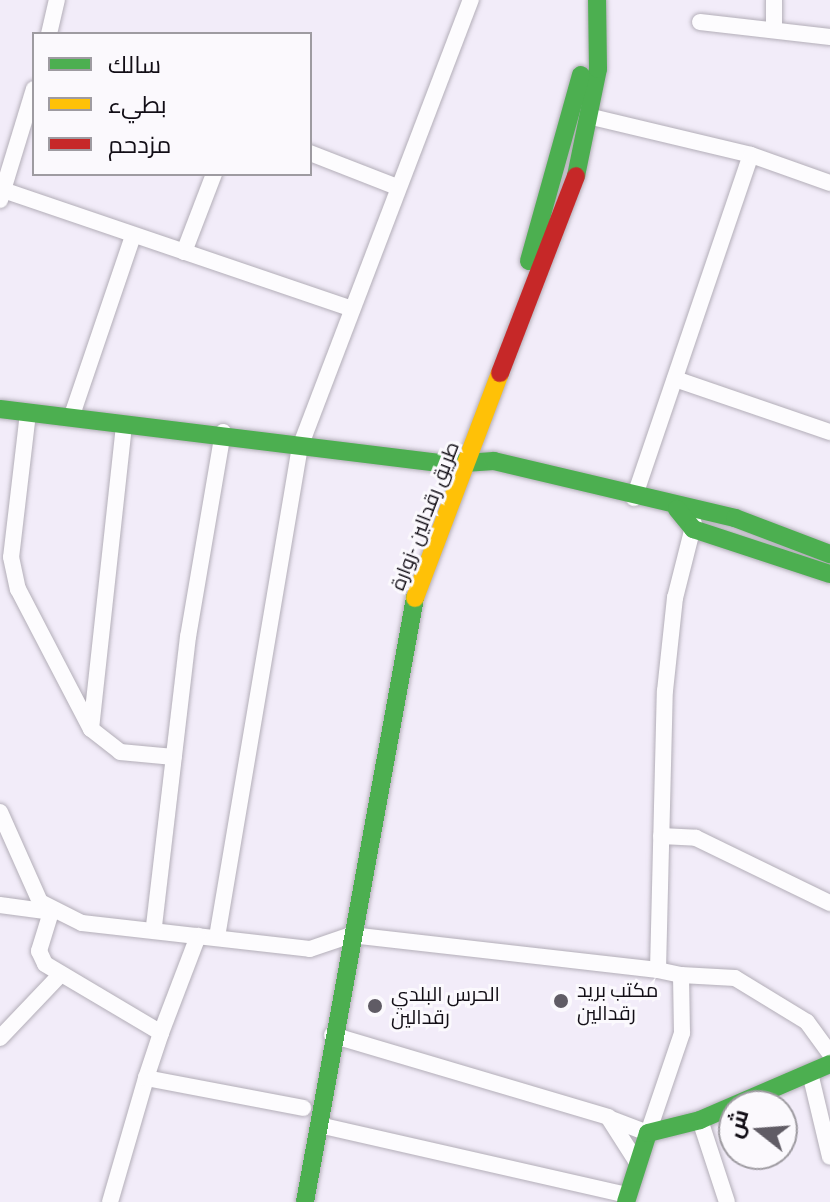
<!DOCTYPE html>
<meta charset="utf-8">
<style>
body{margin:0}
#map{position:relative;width:830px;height:1202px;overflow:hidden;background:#f2ecf9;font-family:"PT Sans Narrow",Cairo,sans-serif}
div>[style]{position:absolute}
.roads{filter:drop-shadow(0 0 2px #b3aeb8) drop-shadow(0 0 2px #b3aeb8)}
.street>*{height:16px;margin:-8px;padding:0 8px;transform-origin:8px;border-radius:8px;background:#fdfcfe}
.fast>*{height:18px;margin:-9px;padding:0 9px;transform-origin:9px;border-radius:9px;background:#4caf50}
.slow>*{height:18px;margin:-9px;padding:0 9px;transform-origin:9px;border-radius:9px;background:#ffc107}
.jam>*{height:18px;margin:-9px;padding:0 9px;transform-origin:9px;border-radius:9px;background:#c62828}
.dots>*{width:22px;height:22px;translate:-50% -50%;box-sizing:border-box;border:4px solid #fbf9fd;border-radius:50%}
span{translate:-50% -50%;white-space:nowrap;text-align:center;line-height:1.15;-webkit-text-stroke:6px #fbf9fd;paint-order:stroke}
.street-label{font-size:20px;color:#120e16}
.poi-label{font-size:20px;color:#120e16}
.left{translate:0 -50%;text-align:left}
.legend{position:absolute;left:32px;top:32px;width:280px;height:144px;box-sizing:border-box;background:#fbf9fd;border:2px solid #9e9ba1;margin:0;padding:10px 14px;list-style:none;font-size:24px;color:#120e16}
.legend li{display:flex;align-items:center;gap:16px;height:40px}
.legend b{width:40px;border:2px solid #9e9ba1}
.north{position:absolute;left:718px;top:1090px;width:80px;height:80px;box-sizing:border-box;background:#fbf9fd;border:2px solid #9e9ba1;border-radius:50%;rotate:287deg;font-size:22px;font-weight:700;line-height:32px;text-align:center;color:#120e16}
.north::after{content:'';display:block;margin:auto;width:28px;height:36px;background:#605c65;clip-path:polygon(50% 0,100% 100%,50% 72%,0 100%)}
</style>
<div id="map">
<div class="roads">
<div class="street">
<div style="left:700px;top:22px;width:131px;rotate:6.6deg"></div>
<div style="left:774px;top:30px;width:30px;rotate:-90deg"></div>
<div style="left:49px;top:34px;width:35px;rotate:-77deg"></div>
<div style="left:592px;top:117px;width:163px;rotate:13.4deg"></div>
<div style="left:310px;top:153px;width:93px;rotate:21.3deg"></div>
<div style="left:3px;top:190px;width:366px;rotate:18.8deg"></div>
<div style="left:0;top:200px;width:116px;rotate:-73deg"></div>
<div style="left:184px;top:252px;width:84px;rotate:-69deg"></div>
<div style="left:675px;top:379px;width:164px;rotate:18.9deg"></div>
<div style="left:28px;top:413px;width:145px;rotate:96.7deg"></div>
<div style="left:11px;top:557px;width:33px;rotate:78deg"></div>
<div style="left:18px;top:589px;width:158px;rotate:62.5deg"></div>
<div style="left:91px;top:729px;width:37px;rotate:38deg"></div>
<div style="left:120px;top:752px;width:54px;rotate:5.3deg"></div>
<div style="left:71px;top:418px;width:192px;rotate:-71.2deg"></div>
<div style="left:634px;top:498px;width:362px;rotate:-71.2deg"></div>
<div style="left:751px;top:155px;width:84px;rotate:19.5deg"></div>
<div style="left:91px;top:729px;width:306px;rotate:-83.8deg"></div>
<div style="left:0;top:812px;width:98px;rotate:66deg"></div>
<div style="left:40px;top:902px;width:47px;rotate:26.6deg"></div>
<div style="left:82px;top:923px;width:229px;rotate:6.5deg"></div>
<div style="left:310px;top:949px;width:43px;rotate:-18.9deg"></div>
<div style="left:351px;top:935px;width:309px;rotate:6.5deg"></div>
<div style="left:658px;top:970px;width:279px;rotate:-88.6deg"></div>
<div style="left:665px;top:691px;width:94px;rotate:-83.9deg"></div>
<div style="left:675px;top:598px;width:77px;rotate:-75.8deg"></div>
<div style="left:661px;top:836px;width:35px;rotate:3deg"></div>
<div style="left:696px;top:838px;width:149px;rotate:25.9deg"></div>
<div style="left:0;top:905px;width:51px;rotate:7.8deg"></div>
<div style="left:51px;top:912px;width:41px;rotate:107.1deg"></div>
<div style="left:39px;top:951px;width:14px;rotate:65deg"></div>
<div style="left:45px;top:964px;width:135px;rotate:30.7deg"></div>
<div style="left:161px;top:1033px;width:47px;rotate:108.4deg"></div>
<div style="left:154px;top:926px;width:291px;rotate:-83.3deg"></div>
<div style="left:188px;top:637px;width:208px;rotate:-80.3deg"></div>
<div style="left:217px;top:937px;width:497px;rotate:-80.4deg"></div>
<div style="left:300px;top:447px;width:479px;rotate:-69.1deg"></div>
<div style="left:681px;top:975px;width:54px;rotate:3.2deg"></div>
<div style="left:735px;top:978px;width:84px;rotate:31.4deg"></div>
<div style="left:807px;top:1022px;width:39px;rotate:54deg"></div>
<div style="left:161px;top:1033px;width:104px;rotate:-69.1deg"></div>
<div style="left:332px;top:1035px;width:288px;rotate:16.5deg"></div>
<div style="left:608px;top:1117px;width:56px;rotate:57.4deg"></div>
<div style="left:0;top:1038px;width:88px;rotate:-46.4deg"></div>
<div style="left:810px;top:1073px;width:86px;rotate:76.6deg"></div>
<div style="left:611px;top:1119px;width:40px;rotate:21deg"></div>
<div style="left:648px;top:1133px;width:106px;rotate:-71.2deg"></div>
<div style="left:682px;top:1033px;width:58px;rotate:-91deg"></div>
<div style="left:681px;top:975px;width:24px;rotate:-168deg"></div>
<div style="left:700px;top:1120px;width:86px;rotate:71.8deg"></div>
<div style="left:319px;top:1125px;width:317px;rotate:12.8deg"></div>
<div style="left:110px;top:1202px;width:129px;rotate:-73.8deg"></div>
<div style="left:146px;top:1078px;width:160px;rotate:10.8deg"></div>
</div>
<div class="fast">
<div style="left:576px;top:176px;width:109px;rotate:-78.4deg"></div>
<div style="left:598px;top:69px;width:69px;rotate:-90.8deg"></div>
<div style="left:529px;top:261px;width:193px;rotate:-74.4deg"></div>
<div style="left:0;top:409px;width:453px;rotate:7deg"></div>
<div style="left:450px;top:464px;width:44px;rotate:-3.9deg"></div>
<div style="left:494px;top:461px;width:248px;rotate:13.3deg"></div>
<div style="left:735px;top:518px;width:102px;rotate:20.8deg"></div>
<div style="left:677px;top:509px;width:26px;rotate:51deg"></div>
<div style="left:693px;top:529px;width:144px;rotate:18.2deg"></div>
<div style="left:305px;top:1202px;width:614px;rotate:-79.68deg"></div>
<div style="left:626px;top:1202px;width:72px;rotate:-72.3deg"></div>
<div style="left:648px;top:1133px;width:54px;rotate:-14deg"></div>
<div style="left:700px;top:1120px;width:142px;rotate:-23.3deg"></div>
</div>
<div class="slow">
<div style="left:415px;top:598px;width:241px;rotate:-69.3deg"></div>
</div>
<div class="jam">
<div style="left:500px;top:373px;width:211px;rotate:-68.9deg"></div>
</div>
</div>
<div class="dots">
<div style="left:561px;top:1001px;background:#605c65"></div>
<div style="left:375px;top:1006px;background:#605c65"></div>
</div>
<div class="street-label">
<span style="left:425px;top:516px;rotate:-69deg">طريق رقدالين -زوارة</span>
</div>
<div class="poi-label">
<span class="left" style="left:577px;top:1002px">مكتب بريد<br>رقدالين</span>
<span class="left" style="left:391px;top:1006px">الحرس البلدي<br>رقدالين</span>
</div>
<ul class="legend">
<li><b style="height:10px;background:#4caf50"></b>سالك</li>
<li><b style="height:10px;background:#ffc107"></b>بطيء</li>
<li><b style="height:10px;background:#c62828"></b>مزدحم</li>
</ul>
<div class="north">ش</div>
</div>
